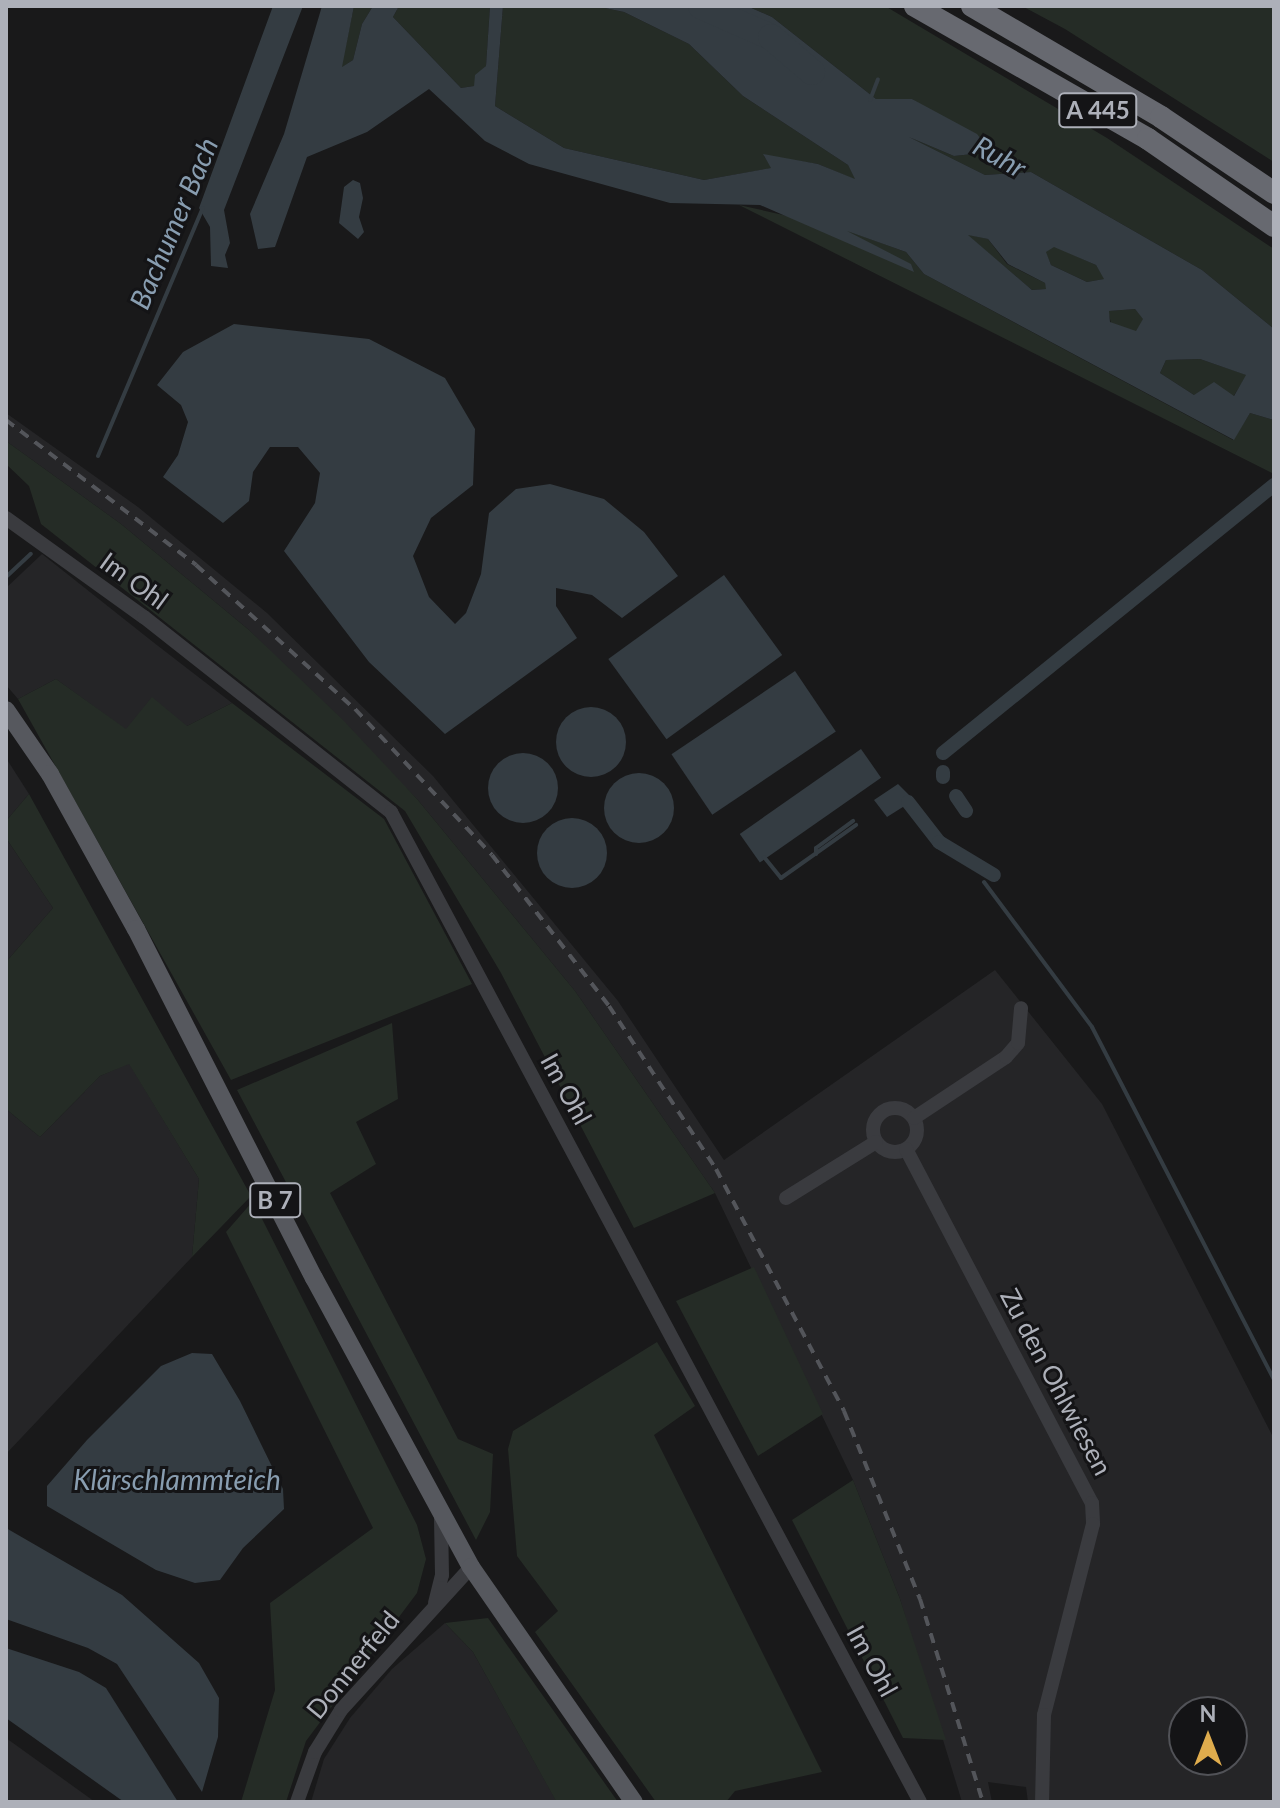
<!DOCTYPE html>
<meta charset="utf-8">
<style>
body{margin:0}
#map{position:relative;width:1280px;height:1808px;overflow:hidden;background:#19191a;font-family:Lato,sans-serif}
div>[style]{position:absolute}
.built>*{inset:0;background:#252527}
.green>*{inset:0;background:#252c26}
.water>*{inset:0;background:#343c42;transform-origin:0 0}
.round{border-radius:50%}
.stream>*{height:4px;margin:-2px;padding:0 2px;transform-origin:2px;border-radius:2px;background:#343c42}
.canal>*{height:14px;margin:-7px;padding:0 7px;transform-origin:7px;border-radius:7px;background:#343c42}
.river>*{height:26px;margin:-13px;padding:0 13px;transform-origin:13px;border-radius:13px;background:#343c42}
.minor>*{height:14px;margin:-7px;padding:0 7px;transform-origin:7px;border-radius:7px;background:#3a3b3f}
.minor>.ring{margin:-7px;padding:0;box-sizing:content-box;background:none;border:14px solid #3a3b3f;border-radius:50%}
.major>*{height:18px;margin:-9px;padding:0 9px;transform-origin:9px;border-radius:9px;background:#56585e}
.highway>*{height:22px;margin:-11px;padding:0 11px;transform-origin:11px;border-radius:11px;background:#676970}
.rail>*{height:4px;margin-top:-2px;transform-origin:0;background:repeating-linear-gradient(90deg,#53555a 0 10px,transparent 0 18px)}
span{translate:-50% -50%;white-space:nowrap;text-align:center;line-height:1.15;-webkit-text-stroke:6px #141416;paint-order:stroke}
.shield-label span{padding:2px 6px;background:#141416;border:2px solid;border-radius:6px;-webkit-text-stroke-width:0}
.shield-label{font-size:24px;color:#adb0b9;font-weight:700}
.street-label{font-size:26px;color:#adb0b9}
.water-label{font-size:28px;color:#889db0;font-style:italic}
.frame{position:absolute;inset:0;border:8px solid #adb0b9;pointer-events:none}
.north{position:absolute;left:1168px;top:1696px;width:80px;height:80px;box-sizing:border-box;background:#141416;border:2px solid #515257;border-radius:50%;rotate:0deg;font-size:22px;font-weight:700;line-height:32px;text-align:center;color:#adb0b9}
.north::after{content:'';display:block;margin:auto;width:28px;height:36px;background:#dfac4d;clip-path:polygon(50% 0,100% 100%,50% 72%,0 100%)}
</style>
<div id="map">
<div class="built">
<div style="clip-path:polygon(evenodd,6px 413px,138px 507px,267px 613px,433px 776px,618px 1001px,724px 1160px,995px 970px,1102px 1104px,1274px 1439px,1274px 1802px,1028px 1802px,1026px 1787px,988px 1782px,992px 1802px,962px 1802px,900px 1599px,853px 1480px,715px 1193px,575px 991px,417px 799px,249px 630px,121px 524px,6px 441px,6px 413px,1184px 1712px,1232px 1712px,1232px 1760px,1184px 1760px,1184px 1712px)"></div>
<div style="clip-path:polygon(42px 554px,153px 642px,232px 703px,187px 726px,126px 730px,56px 679px,18px 699px,6px 685px,6px 588px)"></div>
<div style="clip-path:polygon(6px 758px,29px 794px,6px 821px)"></div>
<div style="clip-path:polygon(6px 838px,53px 908px,6px 962px)"></div>
<div style="clip-path:polygon(129px 1063px,199px 1179px,192px 1257px,6px 1454px,6px 1109px,40px 1137px,100px 1076px)"></div>
<div style="clip-path:polygon(445px 1623px,473px 1652px,557px 1802px,311px 1802px,324px 1759px,350px 1718px,392px 1669px)"></div>
<div style="clip-path:polygon(6px 1738px,91px 1799px,94px 1802px,6px 1802px)"></div>
</div>
<div class="green">
<div style="clip-path:polygon(354px 6px,373px 6px,362px 24px,353px 60px,341px 68px)"></div>
<div style="clip-path:polygon(399px 6px,490px 6px,486px 66px,474px 86px,461px 88px,393px 17px)"></div>
<div style="clip-path:polygon(503px 6px,595px 6px,624px 12px,689px 44px,743px 96px,848px 165px,856px 180px,818px 164px,764px 156px,772px 168px,704px 180px,564px 148px,495px 106px)"></div>
<div style="clip-path:polygon(747px 6px,885px 6px,1107px 138px,1274px 249px,1274px 329px,1202px 270px,1031px 172px,985px 175px,907px 136px,954px 156px,990px 152px,912px 99px,876px 99px,772px 17px)"></div>
<div style="clip-path:polygon(1022px 6px,1274px 6px,1274px 162px,1065px 29px)"></div>
<div style="clip-path:polygon(739px 26px,774px 34px,790px 49px,774px 55px)"></div>
<div style="clip-path:polygon(739px 205px,837px 227px,906px 252px,924px 274px,1233px 440px,1250px 413px,1274px 420px,1274px 474px)"></div>
<div style="clip-path:polygon(966px 234px,988px 239px,1007px 264px,1045px 283px,1047px 289px,1032px 290px)"></div>
<div style="clip-path:polygon(1054px 246px,1096px 265px,1105px 279px,1087px 282px,1051px 265px,1045px 252px)"></div>
<div style="clip-path:polygon(1135px 309px,1144px 319px,1136px 332px,1111px 323px,1108px 311px)"></div>
<div style="clip-path:polygon(1200px 359px,1247px 375px,1233px 397px,1194px 395px,1160px 373px,1166px 360px)"></div>
<div style="clip-path:polygon(6px 441px,121px 524px,249px 630px,343px 720px,417px 799px,575px 991px,715px 1193px,634px 1228px,501px 973px,405px 811px,41px 524px,29px 486px,6px 464px)"></div>
<div style="clip-path:polygon(56px 679px,126px 729px,152px 697px,187px 726px,232px 703px,384px 819px,472px 984px,231px 1080px,18px 699px)"></div>
<div style="clip-path:polygon(29px 794px,251px 1196px,192px 1257px,199px 1179px,129px 1064px,100px 1076px,40px 1137px,6px 1109px,6px 962px,53px 908px,6px 838px,6px 821px)"></div>
<div style="clip-path:polygon(392px 1023px,398px 1099px,356px 1122px,376px 1164px,330px 1193px,458px 1439px,493px 1454px,490px 1512px,476px 1540px,237px 1090px)"></div>
<div style="clip-path:polygon(253px 1201px,417px 1525px,426px 1559px,417px 1593px,306px 1741px,286px 1802px,241px 1802px,275px 1690px,270px 1603px,373px 1528px,226px 1232px)"></div>
<div style="clip-path:polygon(754px 1267px,823px 1414px,758px 1456px,676px 1301px)"></div>
<div style="clip-path:polygon(657px 1342px,695px 1406px,654px 1435px,822px 1772px,735px 1791px,726px 1802px,656px 1802px,535px 1632px,558px 1611px,517px 1556px,508px 1449px,513px 1431px)"></div>
<div style="clip-path:polygon(853px 1480px,900px 1599px,946px 1740px,903px 1738px,792px 1520px)"></div>
<div style="clip-path:polygon(488px 1618px,618px 1802px,556px 1801px,473px 1652px,445px 1623px)"></div>
</div>
<div class="water">
<div style="clip-path:polygon(273px 6px,303px 6px,224px 210px,230px 243px,225px 255px,228px 268px,211px 266px,210px 227px,199px 208px)"></div>
<div style="clip-path:polygon(evenodd,322px 6px,354px 6px,342px 67px,353px 60px,362px 24px,373px 6px,399px 6px,393px 17px,461px 88px,474px 86px,475px 75px,486px 66px,490px 6px,503px 6px,495px 106px,564px 148px,704px 180px,771px 168px,763px 154px,818px 164px,855px 179px,848px 165px,743px 96px,689px 44px,624px 12px,595px 6px,747px 6px,772px 17px,876px 99px,912px 99px,977px 134px,991px 152px,954px 156px,909px 137px,985px 175px,1031px 172px,1202px 270px,1274px 329px,1274px 420px,1250px 413px,1234px 440px,924px 274px,906px 252px,847px 231px,911px 264px,914px 272px,760px 205px,670px 203px,529px 164px,485px 141px,429px 89px,367px 132px,307px 157px,275px 247px,258px 249px,250px 214px,284px 134px,322px 6px,741px 27px,774px 34px,790px 49px,774px 55px,741px 27px,322px 6px,968px 235px,988px 239px,1008px 264px,1045px 283px,1046px 289px,1032px 290px,968px 235px,322px 6px,1054px 247px,1096px 265px,1104px 279px,1087px 282px,1051px 265px,1046px 252px,1054px 247px,322px 6px,1135px 309px,1143px 319px,1136px 331px,1110px 322px,1109px 311px,1135px 309px,322px 6px,1200px 359px,1246px 375px,1234px 396px,1214px 382px,1194px 395px,1160px 373px,1166px 360px,1200px 359px)"></div>
<div style="clip-path:polygon(353px 180px,360px 183px,363px 198px,359px 217px,364px 232px,358px 239px,339px 223px,344px 187px)"></div>
<div style="clip-path:polygon(234px 324px,369px 339px,445px 378px,475px 429px,473px 485px,431px 518px,413px 556px,429px 597px,455px 624px,466px 613px,481px 574px,489px 513px,516px 489px,550px 484px,604px 499px,644px 532px,678px 576px,622px 618px,592px 595px,556px 588px,556px 606px,577px 638px,445px 734px,369px 662px,284px 551px,315px 503px,320px 473px,298px 447px,270px 447px,253px 472px,249px 501px,223px 523px,163px 477px,178px 455px,188px 422px,181px 405px,157px 385px,183px 352px)"></div>
<div style="left:724px;top:575px;width:99px;height:143px;rotate:54deg"></div>
<div style="left:795px;top:671px;width:73px;height:149px;rotate:56deg"></div>
<div class="round" style="left:556px;top:707px;width:70px;height:70px"></div>
<div style="left:861px;top:749px;width:35px;height:148px;rotate:55deg"></div>
<div class="round" style="left:488px;top:753px;width:70px;height:70px"></div>
<div class="round" style="left:604px;top:773px;width:70px;height:70px"></div>
<div style="clip-path:polygon(898px 784px,914px 800px,887px 817px,874px 800px)"></div>
<div class="round" style="left:537px;top:818px;width:70px;height:70px"></div>
<div style="clip-path:polygon(192px 1353px,212px 1354px,240px 1401px,283px 1489px,284px 1509px,243px 1548px,220px 1580px,195px 1583px,156px 1570px,47px 1506px,47px 1486px,87px 1440px,161px 1366px)"></div>
<div style="clip-path:polygon(6px 1528px,122px 1595px,199px 1663px,219px 1698px,218px 1737px,202px 1792px,117px 1664px,88px 1648px,6px 1619px)"></div>
<div style="clip-path:polygon(6px 1648px,79px 1672px,106px 1688px,178px 1802px,124px 1802px,6px 1718px)"></div>
</div>
<div class="stream">
<div style="left:870px;top:100px;width:22px;rotate:-69deg"></div>
<div style="left:98px;top:456px;width:269px;rotate:-67.1deg"></div>
<div style="left:6px;top:577px;width:34px;rotate:-43deg"></div>
<div style="left:816px;top:854px;width:6px;rotate:-90deg"></div>
<div style="left:816px;top:848px;width:46px;rotate:-36.1deg"></div>
<div style="left:764px;top:857px;width:27px;rotate:51deg"></div>
<div style="left:781px;top:878px;width:92px;rotate:-35.2deg"></div>
<div style="left:984px;top:882px;width:181px;rotate:53.3deg"></div>
<div style="left:1092px;top:1027px;width:396px;rotate:62.7deg"></div>
</div>
<div class="canal">
<div style="left:943px;top:753px;width:426px;rotate:-39deg"></div>
<div style="left:943px;top:772px;width:5px;rotate:90deg"></div>
<div style="left:956px;top:796px;width:18px;rotate:56deg"></div>
<div style="left:908px;top:802px;width:51px;rotate:52.2deg"></div>
<div style="left:939px;top:842px;width:64px;rotate:31deg"></div>
</div>
<div class="river">
<div style="left:701px;top:6px;width:77px;rotate:23.9deg"></div>
<div style="left:771px;top:37px;width:54px;rotate:40.5deg"></div>
</div>
<div class="minor">
<div style="left:6px;top:518px;width:170px;rotate:35.7deg"></div>
<div style="left:144px;top:617px;width:315px;rotate:38.3deg"></div>
<div style="left:391px;top:812px;width:1122px;rotate:61.88deg"></div>
<div class="ring" style="left:873px;top:1108px;width:30px;height:30px"></div>
<div style="left:914px;top:1118px;width:110px;rotate:-33.5deg"></div>
<div style="left:1006px;top:1057px;width:18px;rotate:-49deg"></div>
<div style="left:1018px;top:1043px;width:35px;rotate:-85deg"></div>
<div style="left:906px;top:1149px;width:400px;rotate:62.3deg"></div>
<div style="left:1092px;top:1503px;width:21px;rotate:87deg"></div>
<div style="left:1093px;top:1524px;width:197px;rotate:104.4deg"></div>
<div style="left:1044px;top:1715px;width:87px;rotate:91.3deg"></div>
<div style="left:786px;top:1198px;width:106px;rotate:-31.9deg"></div>
<div style="left:435px;top:1603px;width:29px;rotate:-76deg"></div>
<div style="left:442px;top:1575px;width:59px;rotate:-91deg"></div>
<div style="left:297px;top:1802px;width:53px;rotate:-70.2deg"></div>
<div style="left:315px;top:1752px;width:49px;rotate:-58.2deg"></div>
<div style="left:341px;top:1710px;width:193px;rotate:-47.7deg"></div>
</div>
<div class="major">
<div style="left:6px;top:710px;width:78px;rotate:55.5deg"></div>
<div style="left:50px;top:774px;width:177px;rotate:61deg"></div>
<div style="left:136px;top:929px;width:392px;rotate:63deg"></div>
<div style="left:314px;top:1278px;width:329px;rotate:61.5deg"></div>
<div style="left:471px;top:1567px;width:286px;rotate:55.3deg"></div>
</div>
<div class="highway">
<div style="left:915px;top:6px;width:268px;rotate:29.7deg"></div>
<div style="left:1148px;top:139px;width:153px;rotate:34.6deg"></div>
<div style="left:972px;top:6px;width:219px;rotate:30.4deg"></div>
<div style="left:1161px;top:117px;width:136px;rotate:33.9deg"></div>
</div>
<div class="rail">
<div style="left:6px;top:420px;width:239px;rotate:37.3deg"></div>
<div style="left:196px;top:565px;width:215px;rotate:42.2deg"></div>
<div style="left:355px;top:709px;width:200px;rotate:46.8deg"></div>
<div style="left:492px;top:855px;width:191px;rotate:52.2deg"></div>
<div style="left:609px;top:1006px;width:195px;rotate:56.7deg"></div>
<div style="left:716px;top:1169px;width:274px;rotate:62.1deg"></div>
<div style="left:844px;top:1411px;width:203px;rotate:68deg"></div>
<div style="left:920px;top:1599px;width:213px;rotate:72.8deg"></div>
</div>
<div class="shield-label">
<span style="left:1098px;top:110px">A 445</span>
<span style="left:275px;top:1200px">B 7</span>
</div>
<div class="street-label">
<span style="left:134px;top:581px;rotate:36deg">Im Ohl</span>
<span style="left:566px;top:1089px;rotate:61deg">Im Ohl</span>
<span style="left:1056px;top:1382px;rotate:62deg">Zu den Ohlwiesen</span>
<span style="left:872px;top:1661px;rotate:61deg">Im Ohl</span>
<span style="left:353px;top:1665px;rotate:-51deg">Donnerfeld</span>
</div>
<div class="water-label">
<span style="left:1000px;top:156px;rotate:29deg">Ruhr</span>
<span style="left:173px;top:223px;rotate:-67deg">Bachumer Bach</span>
<span style="left:177px;top:1479px">Klärschlammteich</span>
</div>
<div class="frame"></div>
<div class="north">N</div>
</div>
